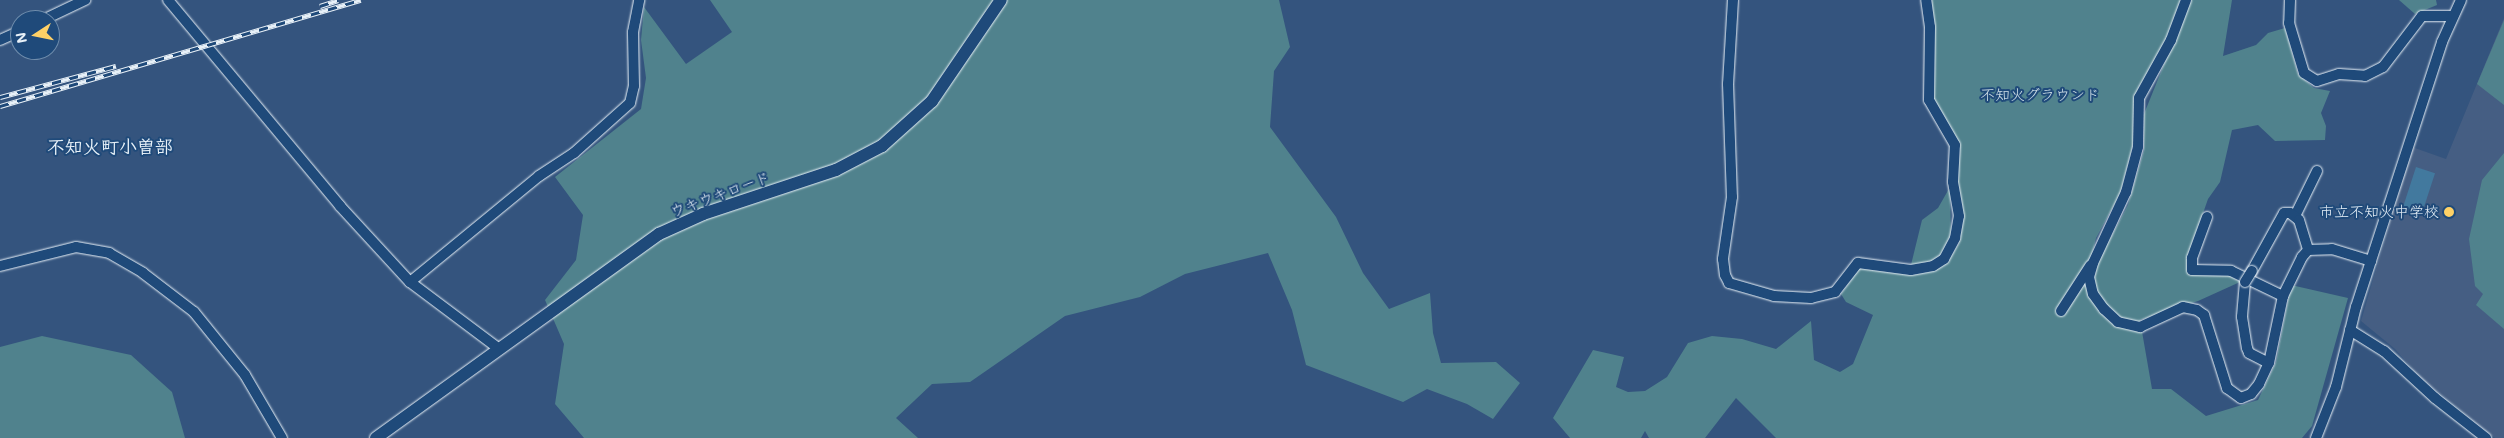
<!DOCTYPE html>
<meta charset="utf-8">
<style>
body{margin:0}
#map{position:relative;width:2504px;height:438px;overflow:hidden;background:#34547e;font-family:Mali,"Klee One",sans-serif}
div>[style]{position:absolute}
.built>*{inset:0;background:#455e83}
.green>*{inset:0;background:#50828d}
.water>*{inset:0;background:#42799e;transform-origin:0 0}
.roads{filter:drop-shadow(0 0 1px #e8f1f8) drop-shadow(0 0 1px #e8f1f8)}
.minor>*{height:10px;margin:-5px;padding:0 5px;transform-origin:5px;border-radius:5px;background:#1f4a7a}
.tertiary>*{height:12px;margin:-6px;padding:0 6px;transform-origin:6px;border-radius:6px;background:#1f4a7a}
.rail>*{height:5px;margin-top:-2.5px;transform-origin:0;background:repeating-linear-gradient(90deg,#1f4a7a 0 9px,#e8f1f8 0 18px);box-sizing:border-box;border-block:1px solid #e8f1f8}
.bridges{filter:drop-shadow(0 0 1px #e8f1f8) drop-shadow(0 0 1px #e8f1f8)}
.minor-bridge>*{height:10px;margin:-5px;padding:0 5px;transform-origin:5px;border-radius:5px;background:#1f4a7a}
.dots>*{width:14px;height:14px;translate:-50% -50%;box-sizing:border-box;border:2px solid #1f4a7a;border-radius:50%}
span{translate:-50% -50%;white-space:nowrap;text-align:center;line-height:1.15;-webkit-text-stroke:4px #1f4a7a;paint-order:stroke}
.park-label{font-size:15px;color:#d1e0e8}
.street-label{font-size:15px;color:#e8f1f8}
.poi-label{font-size:15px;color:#e8f1f8}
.right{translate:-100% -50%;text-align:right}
.quarter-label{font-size:18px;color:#e8f1f8;font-weight:700}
.north{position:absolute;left:10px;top:10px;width:50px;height:50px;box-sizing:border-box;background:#1f4a7a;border:1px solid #6f8dac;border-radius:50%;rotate:259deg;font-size:14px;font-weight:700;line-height:20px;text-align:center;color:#e8f1f8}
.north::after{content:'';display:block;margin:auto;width:18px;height:22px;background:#ffd166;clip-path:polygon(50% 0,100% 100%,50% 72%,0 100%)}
</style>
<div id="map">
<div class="built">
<div style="clip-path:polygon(2504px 18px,2504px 438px,2495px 438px,2420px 377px,2395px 349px,2361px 321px,2412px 147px,2446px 159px)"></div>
</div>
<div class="green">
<div style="clip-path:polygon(710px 0,1279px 0,1290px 47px,1274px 71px,1270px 127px,1336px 217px,1363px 273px,1389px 309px,1430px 293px,1433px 333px,1441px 363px,1496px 362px,1520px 383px,1493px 419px,1467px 404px,1427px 389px,1403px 402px,1306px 365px,1292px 310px,1268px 253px,1185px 274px,1140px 297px,1065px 316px,970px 382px,932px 384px,896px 418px,918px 438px,584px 438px,555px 404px,564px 344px,545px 300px,576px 260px,583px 215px,555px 177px,641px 109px,646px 78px,641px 40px,644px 7px,686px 64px,732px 32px)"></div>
<div style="clip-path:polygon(1932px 0,2180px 0,2171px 35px,2140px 85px,2134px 112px,2134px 141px,2120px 194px,2096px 238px,2091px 259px,2088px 279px,2091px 295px,2109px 319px,2113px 315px,2097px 294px,2094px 279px,2099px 260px,2128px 205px,2144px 150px,2144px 114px,2190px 0,2232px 0,2223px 56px,2256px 45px,2268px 33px,2285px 28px,2298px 74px,2314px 88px,2330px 91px,2321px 113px,2326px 126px,2325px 140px,2275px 141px,2258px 125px,2232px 130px,2220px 182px,2208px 199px,2193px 242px,2187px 271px,2190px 274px,2223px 272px,2240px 282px,2198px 301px,2140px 320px,2152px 389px,2171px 389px,2206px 416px,2258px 400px,2276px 362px,2291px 285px,2348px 298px,2312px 426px,2302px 438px,1776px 438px,1736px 398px,1705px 438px,1649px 438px,1645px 431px,1641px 438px,1570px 438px,1553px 418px,1593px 350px,1624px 357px,1616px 387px,1628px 392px,1645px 391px,1667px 377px,1688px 343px,1712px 336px,1742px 339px,1776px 349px,1811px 321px,1814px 360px,1840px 372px,1853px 364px,1873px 315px,1846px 302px,1841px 294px,1861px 266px,1909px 273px,1922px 220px,1938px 208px,1950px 187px,1951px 239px,1946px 251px,1952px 255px,1959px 243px,1963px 214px,1956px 180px,1960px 153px,1956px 139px,1936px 110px,1931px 93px)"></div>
<div style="clip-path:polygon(2399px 0,2436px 0,2437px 5px,2415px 14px)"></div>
<div style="clip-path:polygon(2504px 20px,2504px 105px,2477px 84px)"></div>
<div style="clip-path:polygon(2504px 153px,2504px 329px,2476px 305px,2483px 294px,2475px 286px,2469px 239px,2482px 180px)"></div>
<div style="clip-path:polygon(42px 336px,131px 355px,172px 392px,185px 438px,0 438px,0 347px)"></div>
</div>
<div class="water">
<div style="left:2416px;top:167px;width:20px;height:42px;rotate:18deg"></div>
</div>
<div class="roads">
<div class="minor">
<div style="left:168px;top:0;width:268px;rotate:50.1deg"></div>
<div style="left:340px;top:206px;width:103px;rotate:47.4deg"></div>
<div style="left:410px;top:282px;width:110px;rotate:36.9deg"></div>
<div style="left:1733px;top:0;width:84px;rotate:93.4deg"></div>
<div style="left:1728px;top:84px;width:113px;rotate:88deg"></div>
<div style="left:1732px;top:197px;width:63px;rotate:98.3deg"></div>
<div style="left:1723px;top:259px;width:16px;rotate:83deg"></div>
<div style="left:1725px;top:275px;width:9px;rotate:63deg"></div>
<div style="left:1729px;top:283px;width:47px;rotate:16.1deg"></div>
<div style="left:1774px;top:296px;width:37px;rotate:3deg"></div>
<div style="left:1811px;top:298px;width:25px;rotate:-14deg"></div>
<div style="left:1835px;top:292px;width:37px;rotate:-52deg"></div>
<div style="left:1858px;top:263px;width:53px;rotate:7.5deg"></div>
<div style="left:1911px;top:270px;width:22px;rotate:-10deg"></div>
<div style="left:1933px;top:266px;width:13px;rotate:-32deg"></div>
<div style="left:1944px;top:259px;width:24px;rotate:-62deg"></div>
<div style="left:1955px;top:238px;width:22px;rotate:-80deg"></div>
<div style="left:1959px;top:216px;width:35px;rotate:-100deg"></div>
<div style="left:1953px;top:182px;width:37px;rotate:-87deg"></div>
<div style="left:1955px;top:145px;width:52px;rotate:-120deg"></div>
<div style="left:1929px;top:100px;width:73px;rotate:-89.2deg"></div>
<div style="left:1930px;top:27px;width:27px;rotate:-98deg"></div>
<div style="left:2186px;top:0;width:43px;rotate:110.6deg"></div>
<div style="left:2171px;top:40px;width:66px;rotate:118.9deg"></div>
<div style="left:2139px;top:98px;width:49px;rotate:91.2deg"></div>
<div style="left:2138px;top:147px;width:47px;rotate:104.9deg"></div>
<div style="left:2126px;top:192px;width:78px;rotate:114.9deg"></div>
<div style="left:2093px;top:263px;width:15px;rotate:106deg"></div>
<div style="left:2089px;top:277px;width:17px;rotate:77deg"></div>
<div style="left:2093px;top:294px;width:19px;rotate:54deg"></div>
<div style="left:2104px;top:309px;width:19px;rotate:43deg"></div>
<div style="left:2118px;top:322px;width:23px;rotate:13deg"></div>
<div style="left:2140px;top:327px;width:47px;rotate:-24.9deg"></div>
<div style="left:2183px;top:307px;width:14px;rotate:12deg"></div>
<div style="left:2197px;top:310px;width:9px;rotate:36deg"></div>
<div style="left:2204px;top:315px;width:77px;rotate:72.5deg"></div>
<div style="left:2227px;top:388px;width:17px;rotate:36deg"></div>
<div style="left:2241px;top:398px;width:11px;rotate:-22deg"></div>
<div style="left:2251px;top:394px;width:13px;rotate:-51deg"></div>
<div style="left:2259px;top:384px;width:23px;rotate:-65deg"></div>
<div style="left:2269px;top:363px;width:68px;rotate:-78.2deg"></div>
<div style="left:2283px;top:296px;width:43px;rotate:-64deg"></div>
<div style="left:2302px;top:257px;width:9px;rotate:-49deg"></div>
<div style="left:2308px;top:250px;width:24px;rotate:-2deg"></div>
<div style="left:2332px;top:249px;width:41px;rotate:17.1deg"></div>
<div style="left:2290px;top:0;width:23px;rotate:92deg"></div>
<div style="left:2289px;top:23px;width:52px;rotate:73.3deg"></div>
<div style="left:2304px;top:73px;width:15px;rotate:32deg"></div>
<div style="left:2317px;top:81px;width:23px;rotate:-18deg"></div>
<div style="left:2339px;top:74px;width:26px;rotate:4deg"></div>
<div style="left:2365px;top:76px;width:20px;rotate:-27deg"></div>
<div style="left:2383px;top:67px;width:64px;rotate:-52.6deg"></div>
<div style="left:2422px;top:16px;width:29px"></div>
<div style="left:43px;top:20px;width:47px;rotate:-25.5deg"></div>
<div style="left:0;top:40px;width:22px;rotate:-24deg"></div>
<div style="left:2295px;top:216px;width:50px;rotate:-63.9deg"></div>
<div style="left:2207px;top:217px;width:44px;rotate:110.1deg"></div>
<div style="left:2192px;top:258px;width:12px;rotate:90deg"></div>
<div style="left:2192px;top:270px;width:39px;rotate:1deg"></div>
<div style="left:2231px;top:271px;width:58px;rotate:25.7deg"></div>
<div style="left:0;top:266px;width:78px;rotate:-14deg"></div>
<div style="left:76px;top:247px;width:34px;rotate:10deg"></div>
<div style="left:109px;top:253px;width:39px;rotate:30deg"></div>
<div style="left:143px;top:273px;width:64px;rotate:37.4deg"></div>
<div style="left:194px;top:312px;width:81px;rotate:51deg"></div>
<div style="left:245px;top:375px;width:73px;rotate:59.6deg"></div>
<div style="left:2252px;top:271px;width:66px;rotate:-61.1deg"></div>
<div style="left:2284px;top:213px;width:6px"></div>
<div style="left:2290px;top:213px;width:11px;rotate:38deg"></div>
<div style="left:2299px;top:220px;width:31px;rotate:73deg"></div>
<div style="left:410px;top:282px;width:167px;rotate:-39.4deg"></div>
<div style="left:539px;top:176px;width:42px;rotate:-33.3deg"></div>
<div style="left:574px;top:153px;width:75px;rotate:-41.8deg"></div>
<div style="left:630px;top:103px;width:17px;rotate:-77deg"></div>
<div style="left:634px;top:86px;width:54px;rotate:-91.1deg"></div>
<div style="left:633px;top:32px;width:33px;rotate:-79deg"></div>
<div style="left:2245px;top:282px;width:35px;rotate:95deg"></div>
<div style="left:2242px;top:317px;width:31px;rotate:81deg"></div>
<div style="left:2247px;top:348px;width:5px;rotate:68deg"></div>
<div style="left:2249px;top:353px;width:22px;rotate:27deg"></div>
<div style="left:2061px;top:311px;width:54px;rotate:-57.2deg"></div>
<div style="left:2350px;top:330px;width:40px;rotate:32deg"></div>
<div style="left:2384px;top:351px;width:69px;rotate:42.7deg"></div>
<div style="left:2435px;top:398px;width:65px;rotate:38.1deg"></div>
<div style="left:2316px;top:438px;width:55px;rotate:-68.6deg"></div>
<div style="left:2336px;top:387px;width:82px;rotate:-76deg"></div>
<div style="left:2356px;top:307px;width:279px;rotate:-72deg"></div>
<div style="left:2442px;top:42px;width:46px;rotate:-65.7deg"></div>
</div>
<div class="tertiary">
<div style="left:376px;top:438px;width:349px;rotate:-35.8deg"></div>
<div style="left:659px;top:234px;width:48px;rotate:-24.4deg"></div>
<div style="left:703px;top:214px;width:140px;rotate:-18.3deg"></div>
<div style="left:836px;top:170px;width:52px;rotate:-27.6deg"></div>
<div style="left:882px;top:146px;width:67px;rotate:-42deg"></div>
<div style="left:932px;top:101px;width:122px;rotate:-55.7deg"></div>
</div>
</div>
<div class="rail">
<div style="left:320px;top:6px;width:19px;rotate:-18deg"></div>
<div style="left:0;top:97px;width:120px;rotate:-15deg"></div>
<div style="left:0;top:106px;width:376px;rotate:-16.4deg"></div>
</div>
<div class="bridges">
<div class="minor-bridge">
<div style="left:2245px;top:282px;width:13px;rotate:-58deg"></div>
</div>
</div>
<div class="dots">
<div style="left:2449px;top:212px;background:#ffd166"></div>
</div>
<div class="park-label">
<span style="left:2040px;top:95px">不知火グラウンド</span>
</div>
<div class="street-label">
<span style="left:720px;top:194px;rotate:-20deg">ウキウキロード</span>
</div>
<div class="poi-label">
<span class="right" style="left:2439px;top:212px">市立不知火中学校</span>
</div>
<div class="quarter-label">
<span style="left:110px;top:146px">不知火町小曽部</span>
</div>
<div class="north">N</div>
</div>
